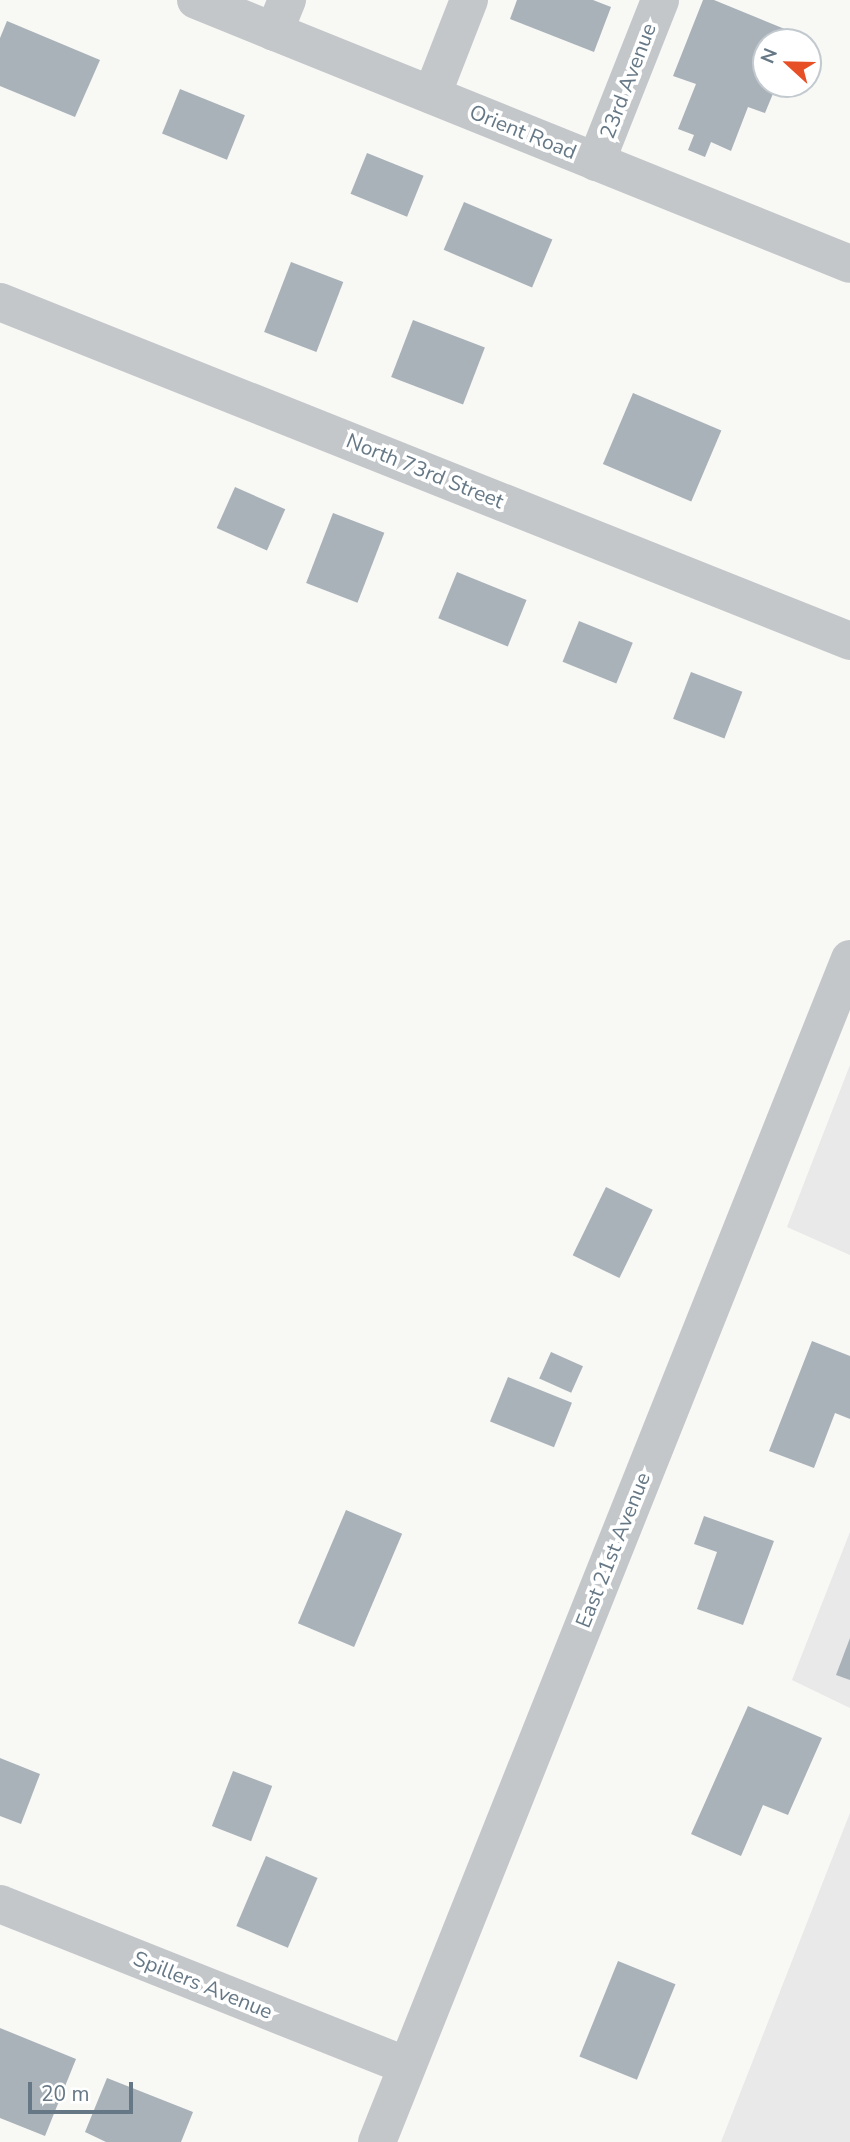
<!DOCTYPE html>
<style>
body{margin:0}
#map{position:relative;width:850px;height:2142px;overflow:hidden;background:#f8f8f5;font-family:"Nunito Sans",sans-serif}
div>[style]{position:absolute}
.built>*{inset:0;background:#e8e9e8}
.building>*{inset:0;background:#a9b2b8;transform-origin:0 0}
.minor>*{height:38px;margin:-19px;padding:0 19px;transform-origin:19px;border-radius:19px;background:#c3c7ca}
span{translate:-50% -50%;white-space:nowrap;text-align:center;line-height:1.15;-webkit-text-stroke:7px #fff;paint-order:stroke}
.street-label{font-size:21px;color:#667886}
.north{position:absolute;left:752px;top:28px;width:70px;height:70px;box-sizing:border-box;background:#fff;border:2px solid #c2c9cf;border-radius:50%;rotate:292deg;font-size:19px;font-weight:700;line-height:28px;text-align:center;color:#667886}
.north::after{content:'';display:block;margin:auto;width:24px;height:32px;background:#e75026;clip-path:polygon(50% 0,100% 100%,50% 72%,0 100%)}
.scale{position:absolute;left:28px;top:2082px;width:105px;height:32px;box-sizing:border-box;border:4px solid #667886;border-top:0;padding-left:9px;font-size:21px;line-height:24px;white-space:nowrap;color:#667886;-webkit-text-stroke:5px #fff;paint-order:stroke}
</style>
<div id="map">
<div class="built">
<div style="clip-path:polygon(850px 1065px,850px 1255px,787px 1227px)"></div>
<div style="clip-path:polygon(850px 1532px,850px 1708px,792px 1680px)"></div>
<div style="clip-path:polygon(850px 1813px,850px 2142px,721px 2142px)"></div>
</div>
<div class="building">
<div style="clip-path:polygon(517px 0,593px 0,611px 7px,594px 52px,510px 19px)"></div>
<div style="clip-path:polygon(703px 0,714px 0,797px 34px,793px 42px,766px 42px,766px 84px,777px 84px,765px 113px,748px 107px,731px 151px,711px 142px,705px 157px,688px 150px,694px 135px,678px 129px,696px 84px,673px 76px)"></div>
<div style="clip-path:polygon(7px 21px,100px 60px,75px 117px,0 86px,0 38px)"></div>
<div style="left:180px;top:89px;width:70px;height:48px;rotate:22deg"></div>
<div style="left:367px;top:153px;width:61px;height:44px;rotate:22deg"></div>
<div style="left:464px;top:202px;width:96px;height:52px;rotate:23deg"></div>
<div style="left:291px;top:262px;width:56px;height:75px;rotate:21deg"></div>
<div style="left:413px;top:320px;width:77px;height:61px;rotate:21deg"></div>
<div style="left:633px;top:393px;width:96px;height:77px;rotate:23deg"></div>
<div style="left:235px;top:487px;width:55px;height:45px;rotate:24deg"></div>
<div style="left:333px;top:513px;width:55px;height:75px;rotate:21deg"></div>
<div style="left:457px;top:572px;width:75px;height:50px;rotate:22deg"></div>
<div style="left:579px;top:621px;width:58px;height:44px;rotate:22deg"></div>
<div style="left:691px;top:672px;width:55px;height:50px;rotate:21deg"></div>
<div style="left:606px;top:1187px;width:52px;height:76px;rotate:26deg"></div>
<div style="clip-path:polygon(812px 1341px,850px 1356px,850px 1419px,835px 1413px,814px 1468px,769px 1451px)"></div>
<div style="left:551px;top:1352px;width:35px;height:29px;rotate:24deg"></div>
<div style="left:508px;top:1377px;width:69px;height:48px;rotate:22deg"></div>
<div style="left:346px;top:1510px;width:61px;height:123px;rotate:23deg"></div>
<div style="clip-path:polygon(704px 1516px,774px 1541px,743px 1625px,697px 1609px,717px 1552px,694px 1544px)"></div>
<div style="clip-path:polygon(850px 1638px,850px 1680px,836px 1675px)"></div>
<div style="clip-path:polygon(748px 1706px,822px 1738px,788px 1815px,763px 1805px,741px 1856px,691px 1834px)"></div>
<div style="clip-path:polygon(0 1758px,40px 1774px,21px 1824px,0 1816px)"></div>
<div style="left:233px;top:1771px;width:42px;height:59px;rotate:21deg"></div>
<div style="left:266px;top:1856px;width:56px;height:76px;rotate:23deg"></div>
<div style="left:618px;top:1961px;width:62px;height:103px;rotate:22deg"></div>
<div style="clip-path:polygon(0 2028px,76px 2059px,45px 2136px,0 2118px)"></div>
<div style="clip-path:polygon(107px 2078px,193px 2112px,181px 2142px,106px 2142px,85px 2132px)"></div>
</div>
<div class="minor">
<div style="left:196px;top:0;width:705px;rotate:21.98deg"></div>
<div style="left:274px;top:32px;width:35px;rotate:-68deg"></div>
<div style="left:432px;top:95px;width:102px;rotate:-68.7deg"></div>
<div style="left:596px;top:162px;width:174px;rotate:-68.4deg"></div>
<div style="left:0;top:302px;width:915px;rotate:21.74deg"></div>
<div style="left:0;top:1904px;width:438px;rotate:21.7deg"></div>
<div style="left:377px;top:2142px;width:1274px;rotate:-68.21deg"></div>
</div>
<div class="street-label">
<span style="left:628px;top:81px;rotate:-69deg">23rd Avenue</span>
<span style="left:523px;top:132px;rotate:22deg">Orient Road</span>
<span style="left:425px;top:471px;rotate:22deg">North 73rd Street</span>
<span style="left:613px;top:1550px;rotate:-68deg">East 21st Avenue</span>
<span style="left:203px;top:1985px;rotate:22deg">Spillers Avenue</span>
</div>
<div class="north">N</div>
<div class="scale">20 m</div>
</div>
